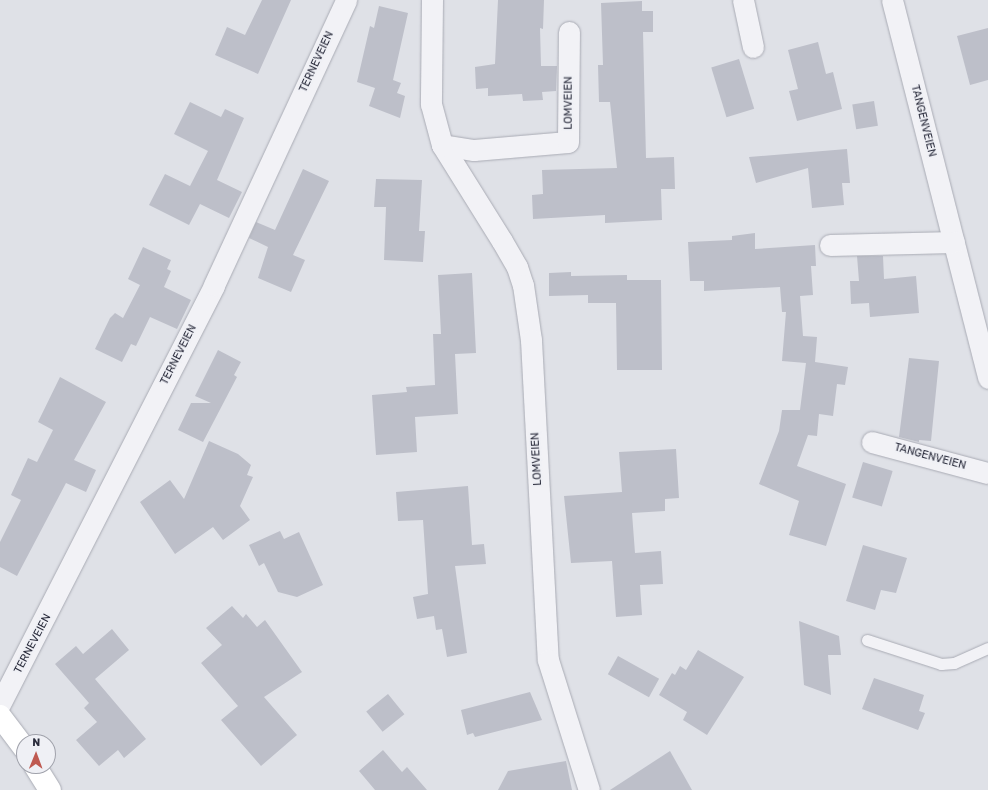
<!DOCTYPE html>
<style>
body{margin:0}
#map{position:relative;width:988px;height:790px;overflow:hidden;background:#dfe1e7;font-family:Rubik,sans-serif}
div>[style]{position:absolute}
.building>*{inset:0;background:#bdbfc9;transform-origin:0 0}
.roads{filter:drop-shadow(0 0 1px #a9abb4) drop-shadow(0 0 1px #a9abb4)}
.lane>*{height:11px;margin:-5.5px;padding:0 5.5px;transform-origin:5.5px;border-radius:5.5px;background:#f2f2f6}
.street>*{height:21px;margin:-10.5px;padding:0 10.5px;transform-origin:10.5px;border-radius:10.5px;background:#f2f2f6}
.secondary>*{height:22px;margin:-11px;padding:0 11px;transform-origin:11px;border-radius:11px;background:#fff}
span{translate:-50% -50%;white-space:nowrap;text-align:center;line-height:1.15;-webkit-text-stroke:3.5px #eff0f5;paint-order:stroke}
.street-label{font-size:11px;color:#2a2c3c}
.north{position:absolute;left:16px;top:734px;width:40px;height:40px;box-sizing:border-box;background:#eff0f5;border:1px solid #a0a2ab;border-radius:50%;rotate:1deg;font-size:11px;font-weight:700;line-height:16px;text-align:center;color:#2a2c3c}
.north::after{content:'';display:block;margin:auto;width:14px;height:18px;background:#bf5a51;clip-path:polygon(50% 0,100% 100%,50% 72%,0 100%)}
</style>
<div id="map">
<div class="building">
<div style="clip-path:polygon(262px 0,291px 0,258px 74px,215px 55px,227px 27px,245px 35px)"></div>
<div style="clip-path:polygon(498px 0,544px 0,543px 29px,540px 28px,541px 66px,557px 66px,556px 91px,542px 92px,543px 100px,523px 101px,522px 94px,488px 96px,488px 88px,476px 89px,475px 67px,495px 64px)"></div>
<div style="clip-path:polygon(642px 1px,642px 11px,653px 11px,653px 32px,643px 32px,646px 158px,674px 157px,675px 189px,661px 189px,662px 220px,605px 223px,605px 215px,533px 219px,532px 195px,543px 194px,542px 170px,617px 168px,610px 102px,599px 102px,598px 65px,603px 65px,601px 3px)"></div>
<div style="clip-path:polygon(379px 6px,408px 13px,393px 80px,401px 83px,397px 93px,405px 96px,400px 118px,369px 106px,375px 88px,357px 82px,370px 26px,374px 28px)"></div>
<div style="clip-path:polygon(988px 28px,988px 80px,970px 85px,957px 36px)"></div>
<div style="clip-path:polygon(818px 42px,826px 74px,833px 72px,842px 109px,797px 121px,789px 91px,798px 89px,788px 50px)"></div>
<div style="left:739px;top:59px;width:52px;height:29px;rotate:73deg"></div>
<div style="left:874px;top:101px;width:25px;height:22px;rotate:81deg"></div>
<div style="clip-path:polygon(190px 102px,221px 117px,225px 109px,244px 118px,217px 180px,242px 192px,229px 218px,200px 204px,189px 225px,149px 205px,165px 174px,190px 186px,208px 151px,174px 134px)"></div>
<div style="clip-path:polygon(847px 149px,850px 183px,842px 183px,844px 205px,812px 208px,808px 168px,756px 183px,749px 157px)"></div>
<div style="clip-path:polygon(303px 169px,329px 181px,293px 255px,305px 260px,291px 292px,258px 278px,268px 247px,249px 238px,256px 222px,275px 230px)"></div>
<div style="clip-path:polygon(376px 179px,422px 180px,419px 231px,425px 231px,423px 262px,384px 260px,386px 207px,374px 207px)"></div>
<div style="clip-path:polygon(755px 233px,755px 249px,815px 245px,816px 266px,811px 266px,813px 295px,800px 296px,803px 336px,817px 337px,815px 362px,848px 367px,845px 385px,837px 384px,833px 416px,819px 414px,817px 436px,808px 435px,797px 466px,846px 484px,826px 546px,789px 535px,799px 501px,759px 484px,779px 431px,782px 410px,800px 410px,806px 363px,782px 361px,786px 312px,782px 312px,780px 287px,704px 291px,704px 281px,690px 281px,688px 242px,732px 240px,732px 236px)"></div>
<div style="clip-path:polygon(143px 247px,171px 260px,167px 269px,171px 271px,164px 287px,191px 300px,177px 329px,150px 317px,136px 346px,131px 344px,122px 362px,95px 349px,110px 318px,115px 313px,123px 318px,140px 285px,128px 279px)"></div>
<div style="clip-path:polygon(857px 256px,883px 256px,884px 279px,916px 276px,919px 313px,870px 317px,869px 303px,851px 304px,850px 281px,859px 281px)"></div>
<div style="clip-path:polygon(571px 272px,571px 276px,627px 275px,627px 280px,661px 280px,662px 370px,617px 370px,616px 303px,588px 303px,588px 295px,549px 296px,549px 273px)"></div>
<div style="clip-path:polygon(472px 273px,476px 353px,455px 354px,458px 414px,415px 417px,417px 452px,376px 455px,372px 395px,407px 392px,406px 387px,435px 385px,433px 334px,441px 334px,438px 275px)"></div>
<div style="clip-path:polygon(218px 350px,241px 362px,234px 375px,237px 377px,203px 442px,178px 430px,191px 403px,211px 403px,195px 396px)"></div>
<div style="clip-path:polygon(909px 358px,939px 361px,931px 441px,919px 440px,919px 442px,899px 437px)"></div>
<div style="clip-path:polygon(60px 377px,106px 402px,74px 460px,96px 470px,86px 492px,66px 483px,17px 576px,0 567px,0 542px,21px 500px,11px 495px,28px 458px,37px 462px,53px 430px,38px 422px)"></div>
<div style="clip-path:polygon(209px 441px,238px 454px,251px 465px,247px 475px,253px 477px,240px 506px,250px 520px,223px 540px,213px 527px,175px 554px,140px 502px,170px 480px,184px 499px)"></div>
<div style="clip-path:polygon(676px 449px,679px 498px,665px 499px,665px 511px,632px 513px,635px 553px,661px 551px,663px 584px,640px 585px,642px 615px,616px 617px,612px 561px,571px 563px,564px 496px,622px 492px,619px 452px)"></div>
<div style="left:863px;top:462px;width:31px;height:37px;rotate:17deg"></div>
<div style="clip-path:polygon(468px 486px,472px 545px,484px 544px,486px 564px,455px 566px,467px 653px,447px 657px,442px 629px,436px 630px,434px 616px,417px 619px,413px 597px,428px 594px,423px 520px,398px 521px,396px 492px)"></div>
<div style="clip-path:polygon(280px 531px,284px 539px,299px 532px,323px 585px,297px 597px,278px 592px,264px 563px,259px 566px,249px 545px)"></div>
<div style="clip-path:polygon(863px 545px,907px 558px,896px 593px,881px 590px,875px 610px,846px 601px)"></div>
<div style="clip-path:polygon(232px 606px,243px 618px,246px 614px,257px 627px,265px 620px,302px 672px,264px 697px,297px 735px,261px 766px,221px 720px,238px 706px,201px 663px,222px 645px,206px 628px)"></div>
<div style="clip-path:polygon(799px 621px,839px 636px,841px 655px,828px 655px,831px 695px,804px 685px)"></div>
<div style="clip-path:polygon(112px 629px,129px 650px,95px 679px,146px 739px,124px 758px,118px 750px,99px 766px,76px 740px,97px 722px,84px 708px,89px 703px,55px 664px,76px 646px,83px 654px)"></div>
<div style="clip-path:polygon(698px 650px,744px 677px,707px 735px,683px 720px,687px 712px,659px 695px,672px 673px,675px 675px,680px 666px,686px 670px)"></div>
<div style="left:618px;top:656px;width:47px;height:21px;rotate:29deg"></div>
<div style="clip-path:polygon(874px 678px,924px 695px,919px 711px,925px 713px,918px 730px,862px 709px)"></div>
<div style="clip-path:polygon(530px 692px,542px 720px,475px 737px,473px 733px,467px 735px,461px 710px)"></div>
<div style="left:388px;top:694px;width:26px;height:28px;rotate:51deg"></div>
<div style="clip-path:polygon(383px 750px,402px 772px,407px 767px,427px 790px,375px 790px,359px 771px)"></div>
<div style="clip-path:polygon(670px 751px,692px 790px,610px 790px)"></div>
<div style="clip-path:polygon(566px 761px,572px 790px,498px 790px,508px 771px)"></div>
</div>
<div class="roads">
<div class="lane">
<div style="left:867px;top:640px;width:78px;rotate:18deg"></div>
<div style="left:941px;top:664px;width:13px;rotate:-4deg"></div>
<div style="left:954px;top:663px;width:37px;rotate:-24deg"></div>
</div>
<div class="street">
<div style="left:432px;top:0;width:104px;rotate:90.6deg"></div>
<div style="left:431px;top:104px;width:42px;rotate:75deg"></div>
<div style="left:442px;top:145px;width:113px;rotate:58deg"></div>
<div style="left:502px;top:241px;width:30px;rotate:60deg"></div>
<div style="left:517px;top:267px;width:19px;rotate:72deg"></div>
<div style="left:523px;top:285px;width:56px;rotate:81.7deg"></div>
<div style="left:531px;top:340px;width:320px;rotate:87deg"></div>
<div style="left:548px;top:660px;width:136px;rotate:72.5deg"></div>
<div style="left:743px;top:0;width:48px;rotate:78deg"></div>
<div style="left:892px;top:0;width:390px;rotate:75.7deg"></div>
<div style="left:442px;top:145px;width:32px;rotate:9deg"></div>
<div style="left:474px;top:150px;width:94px;rotate:-4.9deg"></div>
<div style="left:568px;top:142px;width:110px;rotate:-89.5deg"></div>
<div style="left:830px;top:245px;width:124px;rotate:-1.4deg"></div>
<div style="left:872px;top:442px;width:120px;rotate:15deg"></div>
<div style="left:0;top:704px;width:470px;rotate:-62.9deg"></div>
<div style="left:214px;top:285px;width:314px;rotate:-65.1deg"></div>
</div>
<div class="secondary">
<div style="left:0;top:716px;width:40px;rotate:53deg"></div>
<div style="left:35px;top:766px;width:28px;rotate:58deg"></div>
</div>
</div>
<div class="street-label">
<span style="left:317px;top:62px;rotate:-65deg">TERNEVEIEN</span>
<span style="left:569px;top:103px;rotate:-90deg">LOMVEIEN</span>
<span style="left:923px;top:121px;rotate:76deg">TANGENVEIEN</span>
<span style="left:179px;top:355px;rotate:-63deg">TERNEVEIEN</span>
<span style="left:930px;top:457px;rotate:15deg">TANGENVEIEN</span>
<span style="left:537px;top:459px;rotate:-93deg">LOMVEIEN</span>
<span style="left:33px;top:644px;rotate:-62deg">TERNEVEIEN</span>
</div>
<div class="north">N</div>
</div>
